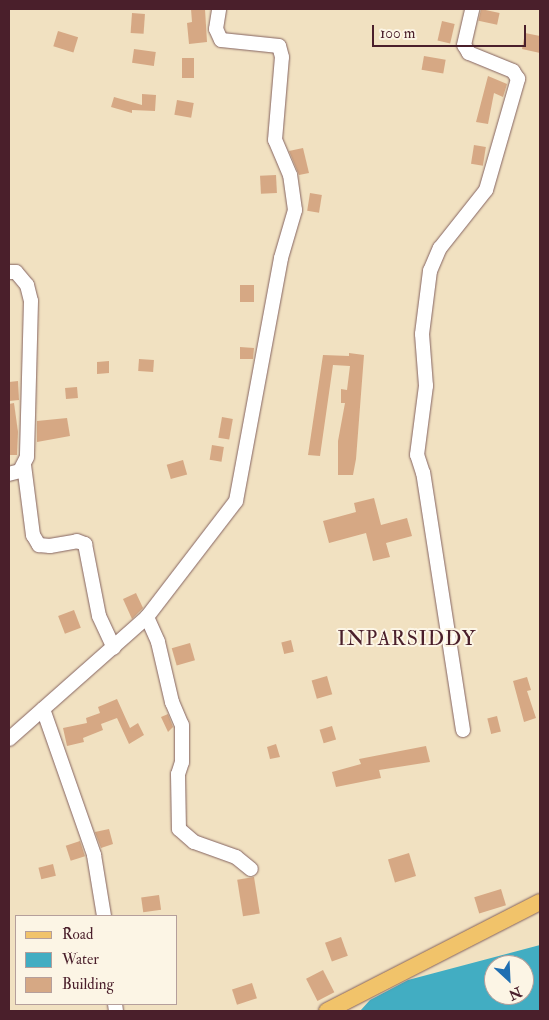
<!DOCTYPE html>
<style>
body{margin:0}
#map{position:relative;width:549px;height:1020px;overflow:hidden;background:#f1e1c1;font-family:"IM FELL Double Pica",serif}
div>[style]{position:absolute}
.water>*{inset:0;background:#42adc2}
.building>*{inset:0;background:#d6a884;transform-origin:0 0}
.roads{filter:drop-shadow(0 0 1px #846360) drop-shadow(0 0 1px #846360)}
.minor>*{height:14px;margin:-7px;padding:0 7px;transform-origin:7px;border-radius:7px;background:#fff}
.major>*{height:16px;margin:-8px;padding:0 8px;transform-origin:8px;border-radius:8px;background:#f1c36a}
span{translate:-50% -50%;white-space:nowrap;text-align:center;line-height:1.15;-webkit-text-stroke:4px #fcf5e5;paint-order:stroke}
.quarter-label{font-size:20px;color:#4a1f2b;letter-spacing:1px}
.frame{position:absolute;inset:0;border:10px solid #4a1f2b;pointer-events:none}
.legend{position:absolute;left:15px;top:915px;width:162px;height:90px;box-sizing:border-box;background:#fcf5e5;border:1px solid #b59f9b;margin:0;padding:6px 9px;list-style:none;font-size:15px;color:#4a1f2b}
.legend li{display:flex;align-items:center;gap:10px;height:25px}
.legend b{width:25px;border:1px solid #b59f9b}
.north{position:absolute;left:484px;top:955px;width:50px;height:50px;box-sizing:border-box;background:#fcf5e5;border:1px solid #b59f9b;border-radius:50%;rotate:155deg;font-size:14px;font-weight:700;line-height:20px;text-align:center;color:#4a1f2b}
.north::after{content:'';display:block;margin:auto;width:18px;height:22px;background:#1f6fb2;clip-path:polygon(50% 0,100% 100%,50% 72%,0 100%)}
.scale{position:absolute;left:372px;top:25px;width:154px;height:22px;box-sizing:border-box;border:2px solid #4a1f2b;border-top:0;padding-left:6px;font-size:15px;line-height:18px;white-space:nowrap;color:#4a1f2b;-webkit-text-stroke:4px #fcf5e5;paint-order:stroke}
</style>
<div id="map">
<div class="water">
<div style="clip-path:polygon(evenodd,540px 945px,540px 1011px,360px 1011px,370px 1000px,408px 980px,540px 945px,494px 965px,524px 965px,524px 995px,494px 995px,494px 965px)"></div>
</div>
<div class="building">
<div style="clip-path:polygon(191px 9px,205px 9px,207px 42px,189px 44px,187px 23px,192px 22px)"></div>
<div style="left:481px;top:9px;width:19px;height:12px;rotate:12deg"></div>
<div style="left:132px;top:13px;width:13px;height:20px;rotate:4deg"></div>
<div style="left:442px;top:21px;width:13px;height:20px;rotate:13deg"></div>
<div style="left:58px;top:31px;width:21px;height:16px;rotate:17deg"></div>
<div style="clip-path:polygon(525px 33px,540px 36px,540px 53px,522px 49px)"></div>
<div style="left:134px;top:49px;width:22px;height:14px;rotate:8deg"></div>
<div style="left:424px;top:56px;width:22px;height:14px;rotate:10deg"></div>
<div style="left:182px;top:58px;width:12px;height:20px"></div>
<div style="clip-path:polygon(488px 76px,507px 84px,503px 97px,494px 93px,488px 124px,476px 122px)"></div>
<div style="clip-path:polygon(142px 94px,156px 95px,155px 111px,132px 110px,132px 113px,111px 107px,114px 97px,142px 105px)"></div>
<div style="left:177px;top:100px;width:17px;height:15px;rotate:10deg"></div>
<div style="left:474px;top:145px;width:12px;height:19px;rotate:9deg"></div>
<div style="clip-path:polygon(303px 148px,309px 173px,299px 175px,289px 151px)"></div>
<div style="left:276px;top:175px;width:18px;height:16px;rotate:87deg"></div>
<div style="left:310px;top:193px;width:12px;height:18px;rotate:9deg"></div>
<div style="left:240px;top:285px;width:14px;height:17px"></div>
<div style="clip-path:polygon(240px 347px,254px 348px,253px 359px,240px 359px)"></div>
<div style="clip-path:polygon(349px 353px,364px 355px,356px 459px,353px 475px,338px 475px,338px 441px,345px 403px,341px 403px,341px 389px,347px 390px,350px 366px,333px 365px,320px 456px,308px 455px,323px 355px,349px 356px)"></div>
<div style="left:139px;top:359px;width:15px;height:12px;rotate:4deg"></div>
<div style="clip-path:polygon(109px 361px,109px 373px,97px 374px,97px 362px)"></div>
<div style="clip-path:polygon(18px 381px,19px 400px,9px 401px,9px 382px)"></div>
<div style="left:77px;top:387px;width:11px;height:12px;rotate:85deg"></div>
<div style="clip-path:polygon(14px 403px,18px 432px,17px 455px,9px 455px,9px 404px)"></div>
<div style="left:222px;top:417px;width:11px;height:21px;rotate:10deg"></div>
<div style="clip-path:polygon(67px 418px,70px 436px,37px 442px,37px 421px)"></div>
<div style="left:212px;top:445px;width:12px;height:15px;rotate:9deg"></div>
<div style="left:183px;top:460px;width:15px;height:17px;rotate:74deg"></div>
<div style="clip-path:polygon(374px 498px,381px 525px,407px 518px,412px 536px,386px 543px,390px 557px,373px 561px,366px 533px,329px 543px,323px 521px,356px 512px,354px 503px)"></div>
<div style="clip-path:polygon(136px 593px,143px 608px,132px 619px,123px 599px)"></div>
<div style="left:74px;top:610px;width:19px;height:17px;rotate:69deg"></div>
<div style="left:291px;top:640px;width:12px;height:10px;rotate:76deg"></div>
<div style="left:190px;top:643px;width:18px;height:19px;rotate:74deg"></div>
<div style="left:327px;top:676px;width:19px;height:16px;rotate:74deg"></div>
<div style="clip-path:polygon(527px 677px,531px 690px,527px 691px,536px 718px,524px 722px,513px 681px)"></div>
<div style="clip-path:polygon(117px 699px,130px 728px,138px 723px,144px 735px,129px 744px,117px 718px,101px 724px,103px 730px,83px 738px,84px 742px,67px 746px,63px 728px,87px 723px,86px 718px,100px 713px,98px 707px)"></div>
<div style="clip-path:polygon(168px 714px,173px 727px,168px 732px,161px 717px)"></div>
<div style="left:497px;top:716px;width:16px;height:10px;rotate:76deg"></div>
<div style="left:332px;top:726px;width:14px;height:13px;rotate:73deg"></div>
<div style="clip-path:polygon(276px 744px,280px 757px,270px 759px,267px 747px)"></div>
<div style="clip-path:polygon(426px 746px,430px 762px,379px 770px,381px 778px,336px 787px,332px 772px,361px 764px,359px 759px)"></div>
<div style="clip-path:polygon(109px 829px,113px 844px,101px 848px,95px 832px)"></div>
<div style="left:80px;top:841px;width:16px;height:15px;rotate:72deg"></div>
<div style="left:409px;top:853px;width:24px;height:22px;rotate:73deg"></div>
<div style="left:53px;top:864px;width:12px;height:15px;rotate:76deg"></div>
<div style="left:254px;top:877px;width:37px;height:17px;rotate:81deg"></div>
<div style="left:501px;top:889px;width:17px;height:28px;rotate:73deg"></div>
<div style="left:159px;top:895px;width:15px;height:18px;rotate:82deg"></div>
<div style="left:341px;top:937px;width:20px;height:17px;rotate:70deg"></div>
<div style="left:323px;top:970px;width:25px;height:19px;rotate:63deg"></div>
<div style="left:252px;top:983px;width:16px;height:21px;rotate:72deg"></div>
</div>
<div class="roads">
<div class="minor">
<div style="left:9px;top:272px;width:7px"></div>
<div style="left:16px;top:272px;width:17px;rotate:50deg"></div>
<div style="left:27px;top:285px;width:16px;rotate:76deg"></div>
<div style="left:31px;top:301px;width:156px;rotate:91.5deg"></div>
<div style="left:27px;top:457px;width:16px;rotate:117deg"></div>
<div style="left:20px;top:471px;width:11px;rotate:165deg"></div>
<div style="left:24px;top:465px;width:71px;rotate:82.7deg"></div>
<div style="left:33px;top:535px;width:12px;rotate:59deg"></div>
<div style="left:39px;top:545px;width:11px;rotate:5deg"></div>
<div style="left:50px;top:546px;width:27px;rotate:-10deg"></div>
<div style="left:77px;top:541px;width:9px;rotate:21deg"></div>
<div style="left:85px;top:544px;width:73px;rotate:79deg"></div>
<div style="left:99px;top:616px;width:35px;rotate:65deg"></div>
<div style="left:147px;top:617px;width:27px;rotate:66deg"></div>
<div style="left:158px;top:642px;width:62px;rotate:76.9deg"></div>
<div style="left:172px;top:702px;width:25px;rotate:67deg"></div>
<div style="left:182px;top:725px;width:37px;rotate:90deg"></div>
<div style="left:182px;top:762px;width:13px;rotate:108deg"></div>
<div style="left:178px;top:774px;width:55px;rotate:89deg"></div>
<div style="left:179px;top:829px;width:20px;rotate:41deg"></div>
<div style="left:194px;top:842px;width:45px;rotate:19.7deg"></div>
<div style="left:236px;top:857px;width:19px;rotate:39deg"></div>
<div style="left:43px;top:709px;width:155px;rotate:70.7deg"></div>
<div style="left:94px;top:855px;width:62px;rotate:80.7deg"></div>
<div style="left:463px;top:730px;width:260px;rotate:-98.8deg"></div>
<div style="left:423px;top:473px;width:19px;rotate:-108deg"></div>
<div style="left:417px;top:455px;width:70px;rotate:-82.6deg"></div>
<div style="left:426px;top:386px;width:52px;rotate:-94.4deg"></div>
<div style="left:422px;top:334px;width:64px;rotate:-82.8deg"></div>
<div style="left:430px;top:271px;width:25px;rotate:-67deg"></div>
<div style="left:440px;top:248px;width:74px;rotate:-51.6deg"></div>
<div style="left:486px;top:190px;width:116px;rotate:-73.9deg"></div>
<div style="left:518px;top:79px;width:9px;rotate:-122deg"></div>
<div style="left:513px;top:71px;width:48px;rotate:-157.8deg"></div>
<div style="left:469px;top:53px;width:9px;rotate:-122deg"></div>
<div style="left:464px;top:45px;width:37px;rotate:-77deg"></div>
<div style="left:9px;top:739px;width:184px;rotate:-41.5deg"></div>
<div style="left:147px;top:617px;width:146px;rotate:-52.5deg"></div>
<div style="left:236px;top:501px;width:247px;rotate:-79.5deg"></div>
<div style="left:281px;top:258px;width:50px;rotate:-73.7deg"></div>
<div style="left:295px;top:210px;width:35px;rotate:-98deg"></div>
<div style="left:290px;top:175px;width:38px;rotate:-113deg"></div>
<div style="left:275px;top:140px;width:83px;rotate:-85.2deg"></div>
<div style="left:282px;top:57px;width:11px;rotate:-105deg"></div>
<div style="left:279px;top:46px;width:58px;rotate:-174.1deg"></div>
<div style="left:221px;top:40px;width:12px;rotate:-114deg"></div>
<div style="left:216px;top:29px;width:20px;rotate:-81deg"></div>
<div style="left:115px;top:1004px;width:7px;rotate:82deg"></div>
</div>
<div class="major">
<div style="left:327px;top:1011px;width:239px;rotate:-27.1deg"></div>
</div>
</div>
<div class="quarter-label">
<span style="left:407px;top:638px">INPARSIDDY</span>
</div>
<div class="frame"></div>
<ul class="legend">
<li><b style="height:6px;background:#f1c36a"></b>Road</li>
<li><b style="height:14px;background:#42adc2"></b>Water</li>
<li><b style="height:14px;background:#d6a884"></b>Building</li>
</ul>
<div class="north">N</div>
<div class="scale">100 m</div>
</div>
